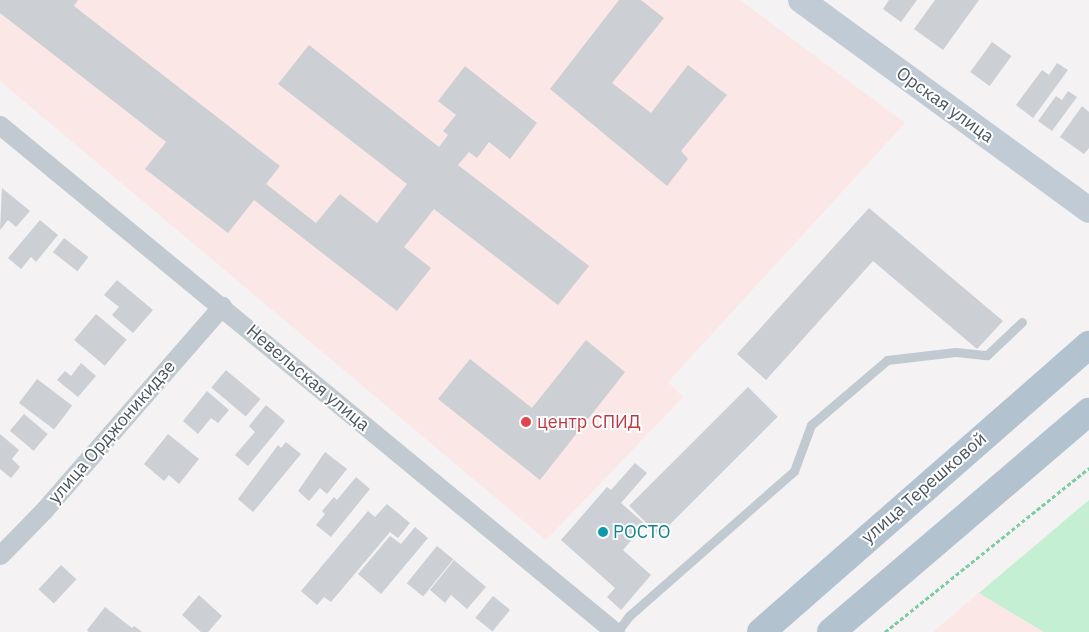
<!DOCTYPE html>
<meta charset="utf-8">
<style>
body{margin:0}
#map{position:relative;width:1089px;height:632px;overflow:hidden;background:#f4f2f2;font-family:"IBM Plex Sans",sans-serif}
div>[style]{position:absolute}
.medical>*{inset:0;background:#fbe7e6}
.green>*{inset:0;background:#c4efd3}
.building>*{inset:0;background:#cccfd4;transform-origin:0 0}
.path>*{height:3px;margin-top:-1.5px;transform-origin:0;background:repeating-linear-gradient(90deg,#7dcca3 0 4px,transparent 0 6.5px)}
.lane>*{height:9px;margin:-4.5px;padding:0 4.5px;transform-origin:4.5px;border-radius:4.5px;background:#c1cad0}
.street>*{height:19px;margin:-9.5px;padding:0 9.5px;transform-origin:9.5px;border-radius:9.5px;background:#c1cad0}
.secondary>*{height:26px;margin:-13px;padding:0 13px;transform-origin:13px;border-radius:13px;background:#c1cbd5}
.primary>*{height:28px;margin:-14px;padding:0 14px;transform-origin:14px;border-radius:14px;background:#b3c2cf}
.dots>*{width:14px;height:14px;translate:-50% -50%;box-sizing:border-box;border:2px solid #fff;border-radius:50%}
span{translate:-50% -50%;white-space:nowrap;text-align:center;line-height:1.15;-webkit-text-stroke:4px #fff;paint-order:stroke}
.street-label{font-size:18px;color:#4a565f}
.health-label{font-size:18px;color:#be3a42}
.left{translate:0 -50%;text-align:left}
.culture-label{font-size:18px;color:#0d838f}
</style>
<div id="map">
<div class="medical">
<div style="clip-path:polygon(0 0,740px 0,905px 123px,668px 382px,683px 397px,546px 540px,0 81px)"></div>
<div style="clip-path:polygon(1089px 500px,1089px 632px,933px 632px,979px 593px)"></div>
</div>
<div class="green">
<div style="clip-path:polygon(1089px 500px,1089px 632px,1044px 632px,979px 593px)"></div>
</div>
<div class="building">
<div style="clip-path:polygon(0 0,78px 0,74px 6px,280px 166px,266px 184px,316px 223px,340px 194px,377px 223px,407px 184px,278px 84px,309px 45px,439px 147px,448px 135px,443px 131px,456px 115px,438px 101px,465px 66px,537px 123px,510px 159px,489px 142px,477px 158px,469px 152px,458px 165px,589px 266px,558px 305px,434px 209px,404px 247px,431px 268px,397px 311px,254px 200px,228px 233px,145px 169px,166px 142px,0 13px)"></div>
<div style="clip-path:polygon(619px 0,641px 0,664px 18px,612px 83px,651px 113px,688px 65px,727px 95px,681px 151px,688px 159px,667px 186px,550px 89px)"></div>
<div style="clip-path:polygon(889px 0,917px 0,901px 22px,883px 9px)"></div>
<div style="clip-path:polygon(935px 0,979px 0,943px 50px,914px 29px)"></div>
<div style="left:992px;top:42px;width:24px;height:37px;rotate:36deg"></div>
<div style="clip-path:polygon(1057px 63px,1068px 70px,1033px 118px,1016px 105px,1042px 70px,1049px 75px)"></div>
<div style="clip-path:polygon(1068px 91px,1077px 97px,1052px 131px,1038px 121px,1056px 96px,1062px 100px)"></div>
<div style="clip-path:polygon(1082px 106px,1089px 112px,1089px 148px,1084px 154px,1060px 137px)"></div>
<div style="clip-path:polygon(2px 188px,30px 211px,16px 227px,8px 220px,0 230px)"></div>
<div style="clip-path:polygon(869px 208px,1003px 321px,977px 349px,873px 261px,766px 380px,737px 354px)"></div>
<div style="clip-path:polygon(40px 220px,58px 235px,36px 262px,31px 257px,21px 269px,8px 258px)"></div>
<div style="left:64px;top:238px;width:31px;height:18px;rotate:38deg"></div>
<div style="clip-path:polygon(117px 280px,153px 310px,133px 333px,112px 315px,119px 307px,104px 295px)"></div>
<div style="left:96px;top:314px;width:40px;height:34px;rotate:40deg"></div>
<div style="clip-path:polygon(586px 340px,625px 372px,540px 480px,438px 399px,470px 359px,532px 408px)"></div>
<div style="clip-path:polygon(81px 363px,96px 376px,78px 397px,57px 380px,65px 371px,71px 376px)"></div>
<div style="left:226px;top:370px;width:45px;height:23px;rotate:40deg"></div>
<div style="left:37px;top:379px;width:44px;height:30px;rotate:37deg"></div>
<div style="left:748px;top:387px;width:42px;height:168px;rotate:45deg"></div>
<div style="clip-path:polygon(207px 391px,229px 410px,218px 423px,211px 418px,198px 434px,183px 421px)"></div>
<div style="clip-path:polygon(266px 405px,285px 421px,248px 466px,235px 455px,255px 432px,249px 426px)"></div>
<div style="left:24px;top:414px;width:31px;height:22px;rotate:40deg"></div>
<div style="clip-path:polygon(0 434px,19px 450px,12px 459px,20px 467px,11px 478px,0 469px)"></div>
<div style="clip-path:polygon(168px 434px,199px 459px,179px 484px,169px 475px,164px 481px,144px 464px)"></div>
<div style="clip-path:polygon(286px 442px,301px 454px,253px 512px,238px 499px,278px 445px,281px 448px)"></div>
<div style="clip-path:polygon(325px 452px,347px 469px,327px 494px,320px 488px,309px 501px,298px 491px)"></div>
<div style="clip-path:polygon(635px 463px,647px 473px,621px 503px,645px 524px,623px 550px,651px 575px,621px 610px,607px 597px,615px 588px,561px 540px,607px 487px,611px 490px)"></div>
<div style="clip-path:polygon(356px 477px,370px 489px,331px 537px,316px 525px,325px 514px,322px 511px,334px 497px,337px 500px)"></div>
<div style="clip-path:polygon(387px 504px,410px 523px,398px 538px,390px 532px,331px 602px,324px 597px,317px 605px,301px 591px,368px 511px,375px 517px)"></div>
<div style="clip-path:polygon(415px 527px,428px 538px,381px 594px,358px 574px,390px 536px,401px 544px)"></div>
<div style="left:437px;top:546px;width:21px;height:48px;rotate:39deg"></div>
<div style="clip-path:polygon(454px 560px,486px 587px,467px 609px,451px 595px,445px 603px,430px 590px)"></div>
<div style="left:61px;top:565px;width:21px;height:33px;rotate:43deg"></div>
<div style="clip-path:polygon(199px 595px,222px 616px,208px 632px,201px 632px,182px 615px)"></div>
<div style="left:493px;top:596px;width:22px;height:28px;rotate:39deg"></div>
<div style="clip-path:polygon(105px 607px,132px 628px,134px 626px,142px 632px,89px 632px,87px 630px)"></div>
</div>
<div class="path">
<div style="left:885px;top:632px;width:262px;rotate:-38.8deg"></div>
</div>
<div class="lane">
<div style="left:617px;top:632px;width:20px;rotate:-53deg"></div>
<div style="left:629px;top:616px;width:220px;rotate:-41.3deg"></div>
<div style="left:794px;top:471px;width:49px;rotate:-69.7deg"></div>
<div style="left:811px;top:425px;width:100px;rotate:-40.5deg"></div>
<div style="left:887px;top:360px;width:69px;rotate:-6.6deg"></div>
<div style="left:956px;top:352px;width:31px;rotate:6deg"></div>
<div style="left:987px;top:355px;width:48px;rotate:-43.3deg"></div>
</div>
<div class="street">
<div style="left:0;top:125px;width:797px;rotate:39.5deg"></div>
<div style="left:0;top:555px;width:63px;rotate:-45.6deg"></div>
<div style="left:44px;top:510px;width:271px;rotate:-48.9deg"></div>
</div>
<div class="secondary">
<div style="left:801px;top:0;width:356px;rotate:36.1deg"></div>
</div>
<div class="primary">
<div style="left:761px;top:632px;width:436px;rotate:-41.2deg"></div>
<div style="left:831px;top:632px;width:339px;rotate:-40.5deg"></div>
</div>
<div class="dots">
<div style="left:526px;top:422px;background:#e0444e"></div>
<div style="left:603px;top:532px;background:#0f9aa8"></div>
</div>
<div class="street-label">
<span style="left:945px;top:105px;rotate:36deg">Орская улица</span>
<span style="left:308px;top:378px;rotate:40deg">Невельская улица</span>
<span style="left:112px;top:432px;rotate:-49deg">улица Орджоникидзе</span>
<span style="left:924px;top:488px;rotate:-41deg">улица Терешковой</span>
</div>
<div class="health-label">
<span class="left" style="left:537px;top:422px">центр СПИД</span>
</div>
<div class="culture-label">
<span class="left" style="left:613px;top:532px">РОСТО</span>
</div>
</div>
